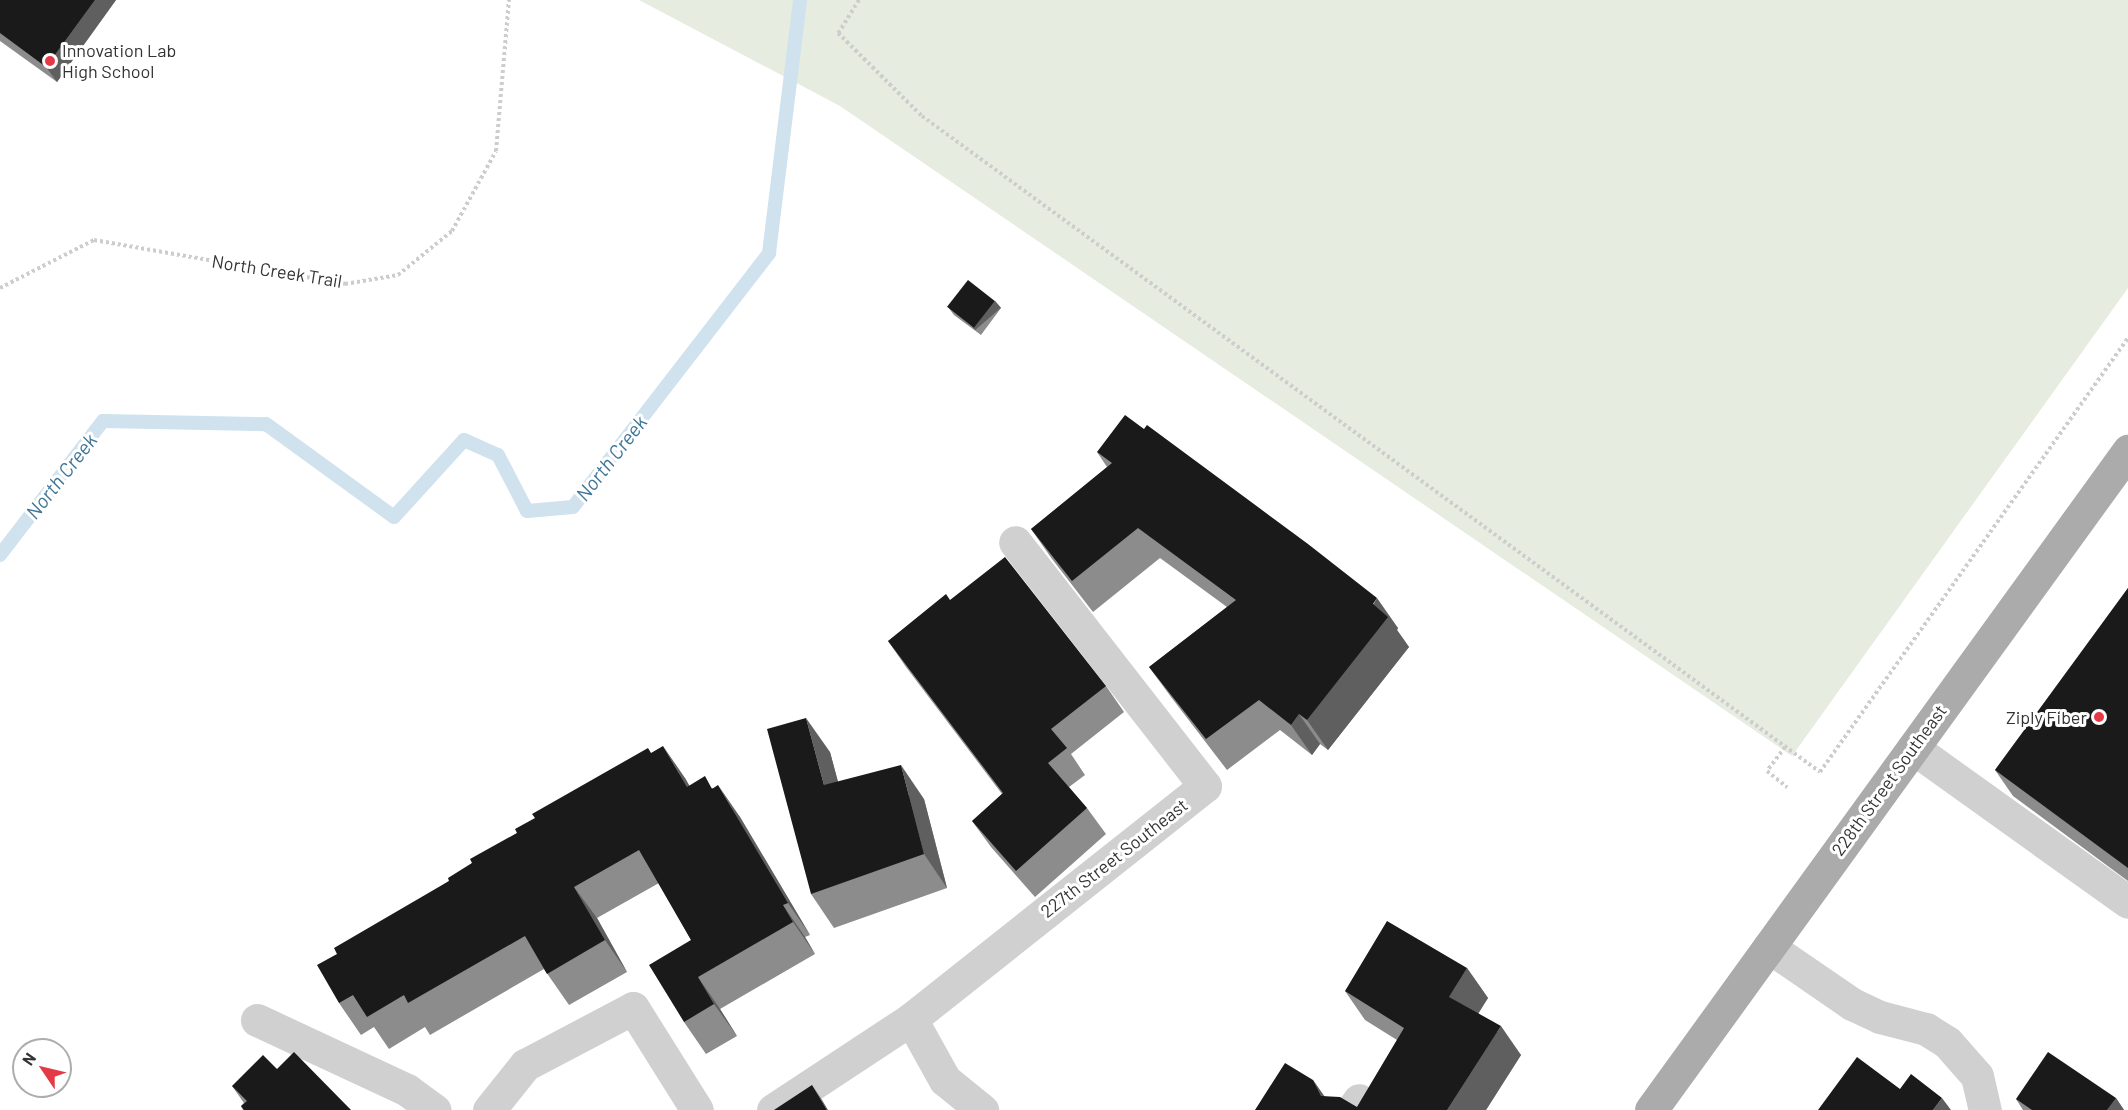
<!DOCTYPE html>
<style>
body{margin:0}
#map{position:relative;width:2128px;height:1110px;overflow:hidden;background:#fff;font-family:Barlow,sans-serif}
div>[style]{position:absolute}
.green>*{inset:0;background:#e6ecdf}
.stream>*{height:14px;margin:-7px;padding:0 7px;transform-origin:7px;border-radius:7px;background:#cfe2ee}
.path>*{height:4px;margin-top:-2px;transform-origin:0;background:repeating-linear-gradient(90deg,#cdcdcd 0 3px,transparent 0 6px)}
.minor>*{height:33px;margin:-16.5px;padding:0 16.5px;transform-origin:16.5px;border-radius:16.5px;background:#d0d0d0}
.major>*{height:33px;margin:-16.5px;padding:0 16.5px;transform-origin:16.5px;border-radius:16.5px;background:#ababab}
.wall>*{inset:0;background:#8c8c8c}
.shaded-wall>*{inset:0;background:#5f5f5f;transform-origin:0 0}
.building>*{inset:0;background:#1a1a1a;transform-origin:0 0}
.dots>*{width:16px;height:16px;translate:-50% -50%;box-sizing:border-box;border:3px solid #fff;border-radius:50%}
span{translate:-50% -50%;white-space:nowrap;text-align:center;line-height:1.15;-webkit-text-stroke:6px #fff;paint-order:stroke}
.poi-label{font-size:18px;color:#333}
.left{translate:0 -50%;text-align:left}
.right{translate:-100% -50%;text-align:right}
.street-label{font-size:18px;color:#333}
.water-label{font-size:20px;color:#3f7597;font-style:italic}
.north{position:absolute;left:12px;top:1038px;width:60px;height:60px;box-sizing:border-box;background:#fff;border:2px solid #adadad;border-radius:50%;rotate:305deg;font-size:16px;font-weight:700;line-height:24px;text-align:center;color:#333}
.north::after{content:'';display:block;margin:auto;width:21px;height:27px;background:#e63946;clip-path:polygon(50% 0,100% 100%,50% 72%,0 100%)}
</style>
<div id="map">
<div class="green">
<div style="clip-path:polygon(639px 0,2128px 0,2128px 288px,1792px 756px,840px 106px)"></div>
</div>
<div class="stream">
<div style="left:0;top:555px;width:169px;rotate:-52.5deg"></div>
<div style="left:103px;top:421px;width:163px;rotate:1.1deg"></div>
<div style="left:266px;top:424px;width:158px;rotate:36deg"></div>
<div style="left:394px;top:517px;width:104px;rotate:-47.7deg"></div>
<div style="left:464px;top:440px;width:37px;rotate:24deg"></div>
<div style="left:498px;top:455px;width:63px;rotate:62.6deg"></div>
<div style="left:527px;top:511px;width:46px;rotate:-5deg"></div>
<div style="left:573px;top:507px;width:321px;rotate:-52.3deg"></div>
<div style="left:769px;top:253px;width:255px;rotate:-83deg"></div>
</div>
<div class="path">
<div style="left:859px;top:0;width:39px;rotate:122deg"></div>
<div style="left:838px;top:33px;width:118px;rotate:44.7deg"></div>
<div style="left:922px;top:116px;width:1112px;rotate:36.15deg"></div>
<div style="left:1820px;top:772px;width:532px;rotate:-54.64deg"></div>
<div style="left:0;top:288px;width:106px;rotate:-27.1deg"></div>
<div style="left:94px;top:240px;width:255px;rotate:9.9deg"></div>
<div style="left:345px;top:284px;width:54px;rotate:-9.6deg"></div>
<div style="left:398px;top:275px;width:70px;rotate:-39.2deg"></div>
<div style="left:452px;top:231px;width:91px;rotate:-61.2deg"></div>
<div style="left:496px;top:151px;width:152px;rotate:-85.1deg"></div>
<div style="left:1785px;top:747px;width:30px;rotate:127deg"></div>
<div style="left:1767px;top:771px;width:26px;rotate:39deg"></div>
</div>
<div class="minor">
<div style="left:1913px;top:748px;width:264px;rotate:35.6deg"></div>
<div style="left:1769px;top:947px;width:101px;rotate:34.5deg"></div>
<div style="left:1852px;top:1004px;width:31px;rotate:25deg"></div>
<div style="left:1880px;top:1017px;width:48px;rotate:14.6deg"></div>
<div style="left:1926px;top:1029px;width:25px;rotate:32deg"></div>
<div style="left:1947px;top:1042px;width:45px;rotate:48.6deg"></div>
<div style="left:1977px;top:1076px;width:35px;rotate:77deg"></div>
<div style="left:911px;top:1019px;width:70px;rotate:60.9deg"></div>
<div style="left:945px;top:1080px;width:48px;rotate:39deg"></div>
<div style="left:257px;top:1020px;width:166px;rotate:25deg"></div>
<div style="left:407px;top:1090px;width:34px;rotate:36deg"></div>
<div style="left:489px;top:1110px;width:58px;rotate:-51.3deg"></div>
<div style="left:525px;top:1065px;width:122px;rotate:-27.8deg"></div>
<div style="left:633px;top:1008px;width:120px;rotate:57.9deg"></div>
<div style="left:773px;top:1110px;width:165px;rotate:-33.4deg"></div>
<div style="left:911px;top:1019px;width:375px;rotate:-38.4deg"></div>
<div style="left:1205px;top:786px;width:309px;rotate:-127.9deg"></div>
<div style="left:1352px;top:1110px;width:12px;rotate:-55deg"></div>
</div>
<div class="major">
<div style="left:1651px;top:1110px;width:814px;rotate:-54.1deg"></div>
</div>
<div class="wall">
<div style="clip-path:polygon(0 0,116px 0,57px 82px,0 41px)"></div>
<div style="clip-path:polygon(995px 301px,1001px 308px,981px 335px,954px 315px,948px 307px)"></div>
<div style="clip-path:polygon(1097px 452px,1398px 628px,1397px 630px,1409px 647px,1328px 750px,1320px 744px,1312px 755px,1280px 730px,1227px 770px,1171px 697px,1149px 667px,1227px 607px,1160px 558px,1093px 612px,1052px 559px,1031px 529px,1107px 467px)"></div>
<div style="clip-path:polygon(2128px 588px,2128px 881px,2013px 796px,1995px 770px)"></div>
<div style="clip-path:polygon(950px 600px,1106px 686px,1124px 712px,1071px 754px,1085px 775px,1069px 787px,1087px 808px,1106px 834px,1035px 897px,991px 847px,972px 821px,1002px 794px,906px 667px,888px 641px)"></div>
<div style="clip-path:polygon(830px 752px,838px 782px,924px 799px,947px 888px,834px 928px,811px 894px)"></div>
<div style="clip-path:polygon(651px 753px,685px 778px,689px 786px,713px 788px,740px 817px,810px 935px,805px 937px,815px 954px,720px 1009px,737px 1036px,706px 1054px,684px 1022px,691px 940px,659px 883px,597px 918px,627px 972px,569px 1005px,544px 969px,430px 1035px,425px 1027px,389px 1049px,374px 1027px,361px 1035px,339px 1003px,337px 954px,449px 881px,472px 863px,517px 833px)"></div>
<div style="clip-path:polygon(1467px 968px,1488px 998px,1478px 1013px,1521px 1055px,1486px 1110px,1255px 1110px,1313px 1080px,1324px 1096px,1357px 1107px,1397px 1040px,1365px 1020px,1345px 991px)"></div>
<div style="clip-path:polygon(277px 1069px,351px 1110px,243px 1110px,241px 1106px,244px 1103px,232px 1086px)"></div>
<div style="clip-path:polygon(2116px 1098px,2124px 1110px,2023px 1110px,2016px 1099px)"></div>
</div>
<div class="shaded-wall">
<div style="clip-path:polygon(95px 0,116px 0,57px 82px,46px 67px)"></div>
<div style="left:995px;top:301px;width:9px;height:34px;rotate:49deg"></div>
<div style="clip-path:polygon(1377px 598px,1398px 628px,1397px 630px,1409px 647px,1328px 750px,1307px 720px)"></div>
<div style="clip-path:polygon(1299px 714px,1320px 744px,1312px 755px,1291px 725px)"></div>
<div style="clip-path:polygon(806px 718px,830px 752px,848px 819px,824px 785px)"></div>
<div style="clip-path:polygon(663px 746px,685px 778px,709px 819px,687px 787px)"></div>
<div style="clip-path:polygon(901px 765px,924px 799px,947px 888px,924px 854px)"></div>
<div style="clip-path:polygon(718px 785px,740px 817px,810px 935px,788px 903px)"></div>
<div style="clip-path:polygon(574px 887px,597px 918px,627px 972px,605px 940px)"></div>
<div style="clip-path:polygon(783px 905px,805px 937px,815px 954px,793px 922px)"></div>
<div style="clip-path:polygon(1467px 968px,1488px 998px,1470px 1027px,1449px 997px)"></div>
<div style="clip-path:polygon(698px 977px,720px 1009px,737px 1036px,714px 1004px)"></div>
<div style="clip-path:polygon(1501px 1026px,1521px 1055px,1486px 1110px,1447px 1110px)"></div>
<div style="clip-path:polygon(1313px 1080px,1334px 1110px,1321px 1096px)"></div>
<div style="clip-path:polygon(812px 1085px,822px 1100px,828px 1110px,827px 1110px)"></div>
<div style="clip-path:polygon(1942px 1098px,1951px 1110px,1933px 1110px)"></div>
<div style="clip-path:polygon(2116px 1098px,2124px 1110px,2107px 1110px)"></div>
</div>
<div class="building">
<div style="clip-path:polygon(0 0,95px 0,46px 67px,0 33px)"></div>
<div style="left:968px;top:280px;width:34px;height:34px;rotate:38deg"></div>
<div style="clip-path:polygon(1125px 415px,1144px 429px,1147px 425px,1308px 544px,1377px 598px,1373px 604px,1388px 617px,1307px 720px,1299px 714px,1291px 725px,1259px 700px,1206px 739px,1149px 667px,1236px 600px,1138px 528px,1072px 581px,1031px 529px,1112px 463px,1097px 452px)"></div>
<div style="clip-path:polygon(1005px 557px,1106px 686px,1051px 729px,1067px 748px,1048px 763px,1087px 808px,1016px 871px,972px 821px,1003px 793px,888px 641px,946px 594px,950px 600px)"></div>
<div style="clip-path:polygon(2128px 588px,2128px 868px,1995px 770px)"></div>
<div style="clip-path:polygon(806px 718px,824px 785px,901px 765px,924px 854px,811px 894px,767px 729px)"></div>
<div style="clip-path:polygon(663px 746px,687px 787px,705px 776px,712px 789px,718px 785px,788px 903px,783px 905px,793px 922px,698px 977px,714px 1004px,684px 1022px,649px 965px,691px 940px,639px 850px,574px 887px,605px 940px,547px 974px,525px 936px,408px 1003px,404px 995px,367px 1017px,353px 995px,339px 1003px,317px 965px,337px 954px,334px 948px,449px 881px,448px 878px,472px 863px,470px 859px,517px 833px,515px 829px,535px 818px,532px 814px,648px 748px,651px 753px)"></div>
<div style="clip-path:polygon(1387px 921px,1467px 968px,1449px 997px,1501px 1026px,1447px 1110px,1255px 1110px,1285px 1063px,1313px 1080px,1321px 1096px,1340px 1097px,1357px 1107px,1404px 1028px,1345px 991px)"></div>
<div style="clip-path:polygon(294px 1052px,351px 1110px,244px 1110px,241px 1106px,247px 1101px,232px 1086px,263px 1055px,277px 1069px)"></div>
<div style="clip-path:polygon(2048px 1052px,2116px 1098px,2107px 1110px,2032px 1110px,2016px 1099px)"></div>
<div style="clip-path:polygon(1857px 1057px,1900px 1089px,1911px 1074px,1942px 1098px,1933px 1110px,1818px 1110px)"></div>
<div style="clip-path:polygon(812px 1085px,827px 1110px,774px 1110px)"></div>
</div>
<div class="dots">
<div style="left:50px;top:61px;background:#e63946"></div>
<div style="left:2099px;top:717px;background:#e63946"></div>
</div>
<div class="poi-label">
<span class="left" style="left:62px;top:61px">Innovation Lab<br>High School</span>
<span class="right" style="left:2087px;top:717px">Ziply Fiber</span>
</div>
<div class="street-label">
<span style="left:277px;top:271px;rotate:9deg">North Creek Trail</span>
<span style="left:1889px;top:780px;rotate:-54deg">228th Street Southeast</span>
<span style="left:1114px;top:858px;rotate:-38deg">227th Street Southeast</span>
</div>
<div class="water-label">
<span style="left:611px;top:458px;rotate:-52deg">North Creek</span>
<span style="left:61px;top:476px;rotate:-52deg">North Creek</span>
</div>
<div class="north">N</div>
</div>
